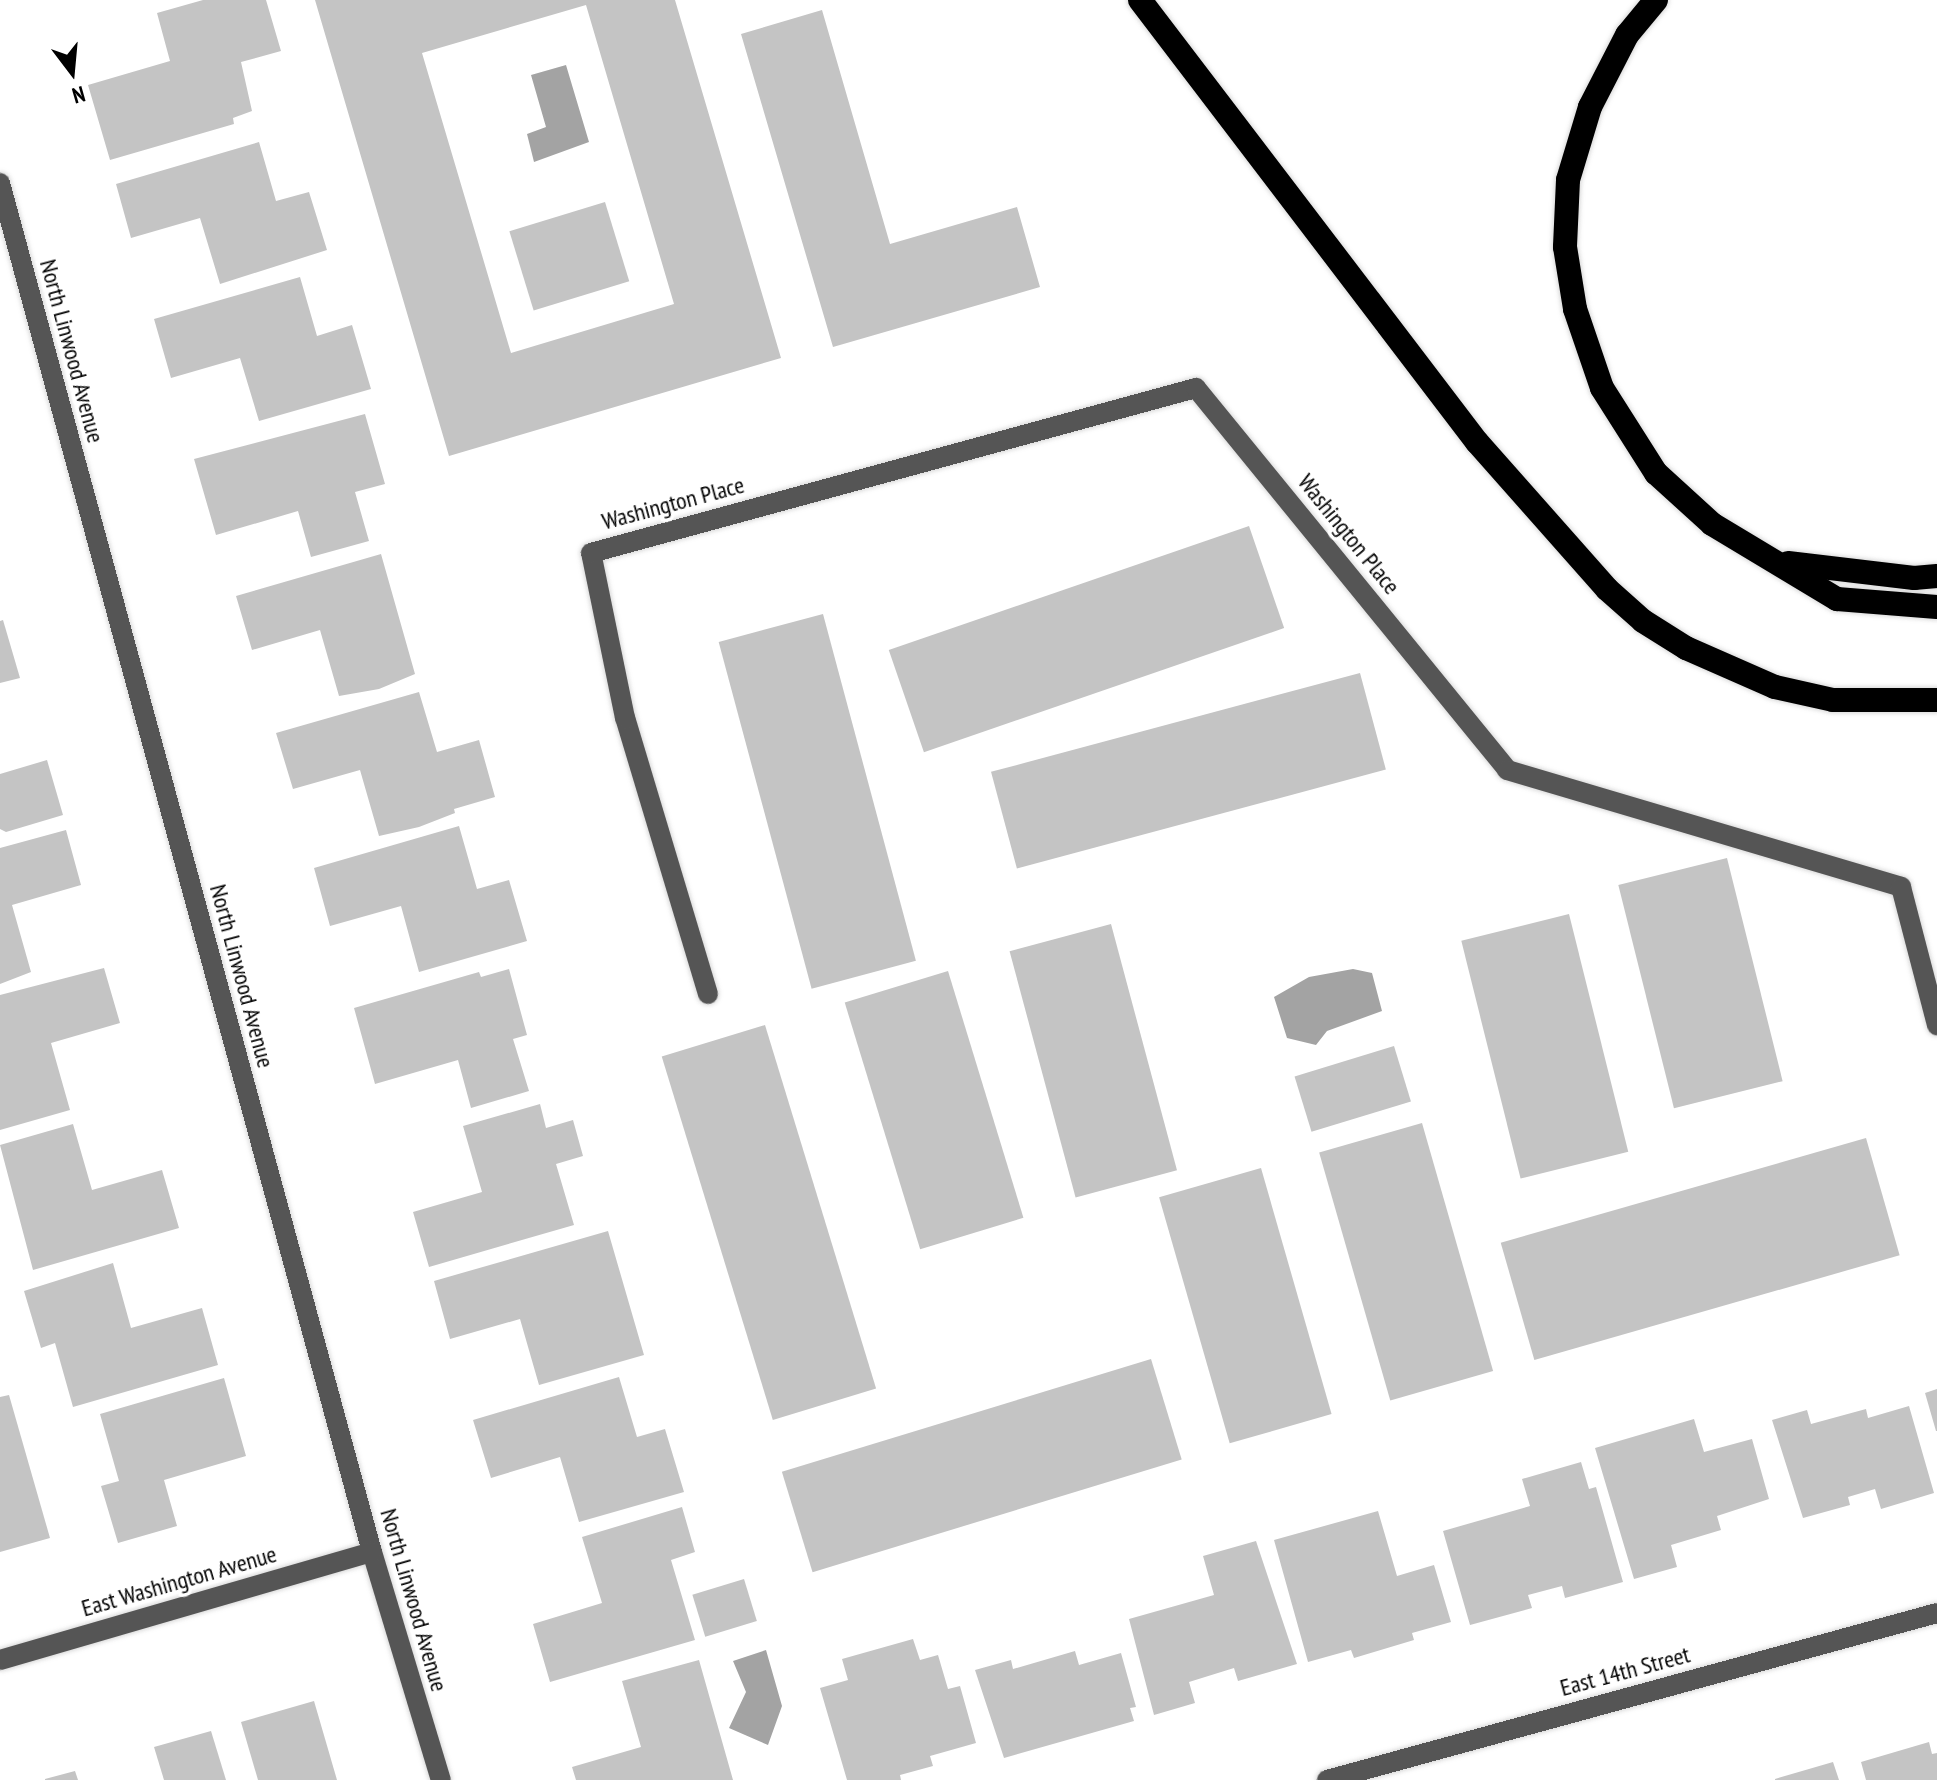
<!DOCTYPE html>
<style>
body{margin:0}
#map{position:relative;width:1937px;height:1780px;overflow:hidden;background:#fff;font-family:"PT Sans Narrow",sans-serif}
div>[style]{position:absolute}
.water>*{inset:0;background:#a3a3a3}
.building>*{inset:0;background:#c4c4c4;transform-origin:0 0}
.roads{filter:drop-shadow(0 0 2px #dbdbdb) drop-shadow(0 0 2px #dbdbdb)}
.minor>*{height:20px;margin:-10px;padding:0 10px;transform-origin:10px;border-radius:10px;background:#555}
.highway>*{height:24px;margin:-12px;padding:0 12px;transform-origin:12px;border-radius:12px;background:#000}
span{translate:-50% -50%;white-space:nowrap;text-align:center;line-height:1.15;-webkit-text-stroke:7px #fff;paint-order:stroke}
.street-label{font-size:24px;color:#000}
.north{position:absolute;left:32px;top:32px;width:80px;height:80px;-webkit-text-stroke:6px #fff;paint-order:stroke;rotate:164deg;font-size:22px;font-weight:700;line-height:32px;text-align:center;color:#000}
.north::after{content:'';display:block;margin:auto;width:28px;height:36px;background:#000;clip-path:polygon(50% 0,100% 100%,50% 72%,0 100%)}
</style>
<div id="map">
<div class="water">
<div style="clip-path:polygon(566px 65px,589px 142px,534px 162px,527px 134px,546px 127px,531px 75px)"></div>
<div style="clip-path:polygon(1353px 969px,1372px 973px,1382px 1011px,1327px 1031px,1316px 1045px,1287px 1038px,1274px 997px,1309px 977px)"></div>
<div style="clip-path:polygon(766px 1650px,782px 1706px,768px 1745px,729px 1728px,746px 1692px,733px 1661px)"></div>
</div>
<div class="building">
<div style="clip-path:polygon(203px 0,266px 0,281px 51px,241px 62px,252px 111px,233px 118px,234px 124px,110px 160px,88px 85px,170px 61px,157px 13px)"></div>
<div style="clip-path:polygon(evenodd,315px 0,675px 0,781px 358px,449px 456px,315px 0,586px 5px,674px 304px,511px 353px,422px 53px,586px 5px)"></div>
<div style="clip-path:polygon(822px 10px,890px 244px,1017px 207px,1040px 287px,833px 347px,741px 34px)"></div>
<div style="clip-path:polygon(259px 142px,276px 201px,309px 192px,327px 250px,220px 284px,200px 218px,131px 238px,116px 184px)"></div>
<div style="left:605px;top:202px;width:83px;height:100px;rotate:73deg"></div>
<div style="clip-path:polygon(300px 277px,317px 336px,352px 325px,371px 389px,259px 421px,240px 358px,171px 378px,154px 319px)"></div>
<div style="clip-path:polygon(365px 414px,385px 484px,355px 492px,369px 541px,311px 557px,298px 511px,216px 535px,194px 459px)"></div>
<div style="left:1249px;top:526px;width:108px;height:381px;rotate:71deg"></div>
<div style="clip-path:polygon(381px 554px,415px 674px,379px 689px,339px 696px,320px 630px,252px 650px,236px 596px)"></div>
<div style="left:823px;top:614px;width:359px;height:108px;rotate:75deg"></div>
<div style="clip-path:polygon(3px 620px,20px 678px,0 683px,0 621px)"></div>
<div style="left:1360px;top:673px;width:100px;height:382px;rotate:75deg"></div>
<div style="clip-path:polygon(419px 692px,437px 752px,479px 740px,495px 797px,454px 809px,455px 813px,419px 827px,379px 836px,360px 770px,293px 789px,276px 733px)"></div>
<div style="clip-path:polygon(47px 760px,63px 815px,6px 832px,0 829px,0 774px)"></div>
<div style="clip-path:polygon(459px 826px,477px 889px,509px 880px,527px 941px,419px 972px,401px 906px,330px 926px,314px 868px)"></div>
<div style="clip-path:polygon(66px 830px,81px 885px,12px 905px,31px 972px,0 984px,0 848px)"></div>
<div style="left:1727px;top:858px;width:230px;height:112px;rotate:76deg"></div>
<div style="left:1569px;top:914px;width:245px;height:111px;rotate:76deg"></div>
<div style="left:1111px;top:924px;width:255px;height:105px;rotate:75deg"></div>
<div style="clip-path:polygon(104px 968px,120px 1023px,51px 1043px,70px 1110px,0 1130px,0 995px)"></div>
<div style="clip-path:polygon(509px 969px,527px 1035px,513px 1039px,529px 1091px,471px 1108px,458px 1060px,375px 1084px,354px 1008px,479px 972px,481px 977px)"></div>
<div style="left:948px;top:971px;width:258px;height:108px;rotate:73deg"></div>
<div style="left:765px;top:1025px;width:380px;height:108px;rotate:73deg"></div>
<div style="left:1394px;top:1046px;width:58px;height:104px;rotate:73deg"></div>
<div style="clip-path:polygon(540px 1104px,546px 1128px,573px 1120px,583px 1156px,556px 1164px,574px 1225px,429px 1267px,413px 1212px,482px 1192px,463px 1126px)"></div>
<div style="left:1422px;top:1123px;width:258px;height:107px;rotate:74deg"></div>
<div style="clip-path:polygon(73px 1124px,92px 1190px,162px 1170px,179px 1228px,33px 1270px,0 1145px)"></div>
<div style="left:1866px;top:1138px;width:122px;height:380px;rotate:74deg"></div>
<div style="left:1261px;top:1168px;width:256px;height:106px;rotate:74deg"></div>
<div style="clip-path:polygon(608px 1231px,644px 1355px,539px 1385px,520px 1319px,450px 1339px,434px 1281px)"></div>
<div style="clip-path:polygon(113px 1263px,131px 1328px,202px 1308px,218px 1365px,73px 1407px,55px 1343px,41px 1348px,24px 1291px)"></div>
<div style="left:1151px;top:1359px;width:105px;height:386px;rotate:73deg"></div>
<div style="clip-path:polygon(619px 1377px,637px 1437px,665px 1429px,684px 1492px,579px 1522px,560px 1457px,491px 1478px,473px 1420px)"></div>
<div style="clip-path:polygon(224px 1378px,246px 1456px,164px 1480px,177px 1526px,118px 1543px,101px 1486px,119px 1481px,100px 1414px)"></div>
<div style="clip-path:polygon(1937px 1389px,1937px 1431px,1936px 1431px,1925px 1393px)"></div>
<div style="clip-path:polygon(9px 1395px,50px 1538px,0 1552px,0 1397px)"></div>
<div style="clip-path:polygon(1909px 1406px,1934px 1493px,1881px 1509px,1875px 1489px,1848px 1497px,1850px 1505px,1803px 1518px,1772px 1420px,1807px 1410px,1811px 1424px,1866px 1409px,1868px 1418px)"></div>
<div style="clip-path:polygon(1694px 1419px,1704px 1452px,1752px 1439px,1769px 1499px,1717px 1516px,1721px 1530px,1671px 1545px,1677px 1567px,1634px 1579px,1595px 1448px)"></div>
<div style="clip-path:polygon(1581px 1462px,1589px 1489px,1596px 1487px,1623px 1582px,1565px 1598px,1562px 1586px,1528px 1595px,1532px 1608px,1470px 1625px,1443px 1531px,1530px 1506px,1522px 1479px)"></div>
<div style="clip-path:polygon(682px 1507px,695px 1552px,671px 1560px,695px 1640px,550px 1682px,533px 1624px,602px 1603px,582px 1537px)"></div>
<div style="clip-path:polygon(1378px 1511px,1397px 1576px,1434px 1565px,1451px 1622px,1412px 1633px,1414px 1640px,1354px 1658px,1351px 1650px,1308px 1662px,1274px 1540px)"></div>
<div style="clip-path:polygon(1256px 1541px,1297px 1664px,1238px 1681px,1234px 1668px,1189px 1682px,1195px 1703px,1154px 1715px,1129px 1619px,1214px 1595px,1203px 1556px)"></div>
<div style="left:744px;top:1579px;width:44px;height:54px;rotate:73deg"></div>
<div style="clip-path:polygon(913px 1639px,920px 1660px,938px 1655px,948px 1689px,960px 1686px,976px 1743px,930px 1756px,933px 1766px,900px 1775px,901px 1780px,847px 1780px,820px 1688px,848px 1680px,842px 1659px)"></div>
<div style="clip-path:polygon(1075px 1651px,1079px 1665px,1121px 1653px,1136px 1707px,1130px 1708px,1134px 1721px,1004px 1758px,975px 1670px,1011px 1660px,1013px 1669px)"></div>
<div style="clip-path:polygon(699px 1660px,733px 1780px,576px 1780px,572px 1767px,641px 1747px,622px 1681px)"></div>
<div style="clip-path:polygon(314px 1701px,337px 1780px,258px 1780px,241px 1722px)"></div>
<div style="clip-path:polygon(211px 1731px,226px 1780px,164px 1780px,154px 1747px)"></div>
<div style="clip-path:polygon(1929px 1742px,1932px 1754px,1937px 1753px,1937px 1780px,1866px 1780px,1861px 1762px)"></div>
<div style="clip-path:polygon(1833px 1762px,1839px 1780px,1775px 1780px,1775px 1779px)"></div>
<div style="clip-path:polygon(75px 1771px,78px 1780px,45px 1780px,45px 1779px)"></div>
</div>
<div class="roads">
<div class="minor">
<div style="left:0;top:183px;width:1419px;rotate:74.8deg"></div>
<div style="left:372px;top:1552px;width:238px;rotate:73.2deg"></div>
<div style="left:708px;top:994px;width:288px;rotate:-106.7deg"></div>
<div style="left:625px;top:718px;width:168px;rotate:-101.6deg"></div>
<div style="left:591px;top:553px;width:627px;rotate:-15.26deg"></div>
<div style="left:1196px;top:388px;width:493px;rotate:50.8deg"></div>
<div style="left:1507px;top:770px;width:411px;rotate:16.5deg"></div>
<div style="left:1901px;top:887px;width:143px;rotate:75.4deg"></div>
<div style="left:0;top:1660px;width:387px;rotate:-16.2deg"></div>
<div style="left:1327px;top:1780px;width:632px;rotate:-15.31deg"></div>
</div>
<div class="highway">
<div style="left:1140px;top:0;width:556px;rotate:52.68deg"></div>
<div style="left:1477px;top:442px;width:196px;rotate:48.5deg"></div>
<div style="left:1607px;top:589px;width:48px;rotate:41.6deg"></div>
<div style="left:1643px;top:621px;width:51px;rotate:32.1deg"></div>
<div style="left:1686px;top:648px;width:97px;rotate:23.7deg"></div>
<div style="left:1775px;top:687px;width:59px;rotate:12.6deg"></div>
<div style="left:1833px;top:700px;width:104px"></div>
<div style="left:1656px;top:0;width:45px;rotate:129.6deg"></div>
<div style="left:1627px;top:35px;width:81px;rotate:117.2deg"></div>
<div style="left:1590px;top:107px;width:76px;rotate:106.8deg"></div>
<div style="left:1568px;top:180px;width:67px;rotate:92.6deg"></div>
<div style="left:1565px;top:247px;width:63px;rotate:80.8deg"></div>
<div style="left:1575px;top:309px;width:83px;rotate:71.1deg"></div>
<div style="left:1602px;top:388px;width:101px;rotate:57.6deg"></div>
<div style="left:1656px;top:473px;width:76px;rotate:42.3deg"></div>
<div style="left:1712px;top:524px;width:146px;rotate:31deg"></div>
<div style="left:1837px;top:599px;width:100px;rotate:4.6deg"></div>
<div style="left:1788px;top:563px;width:127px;rotate:6.8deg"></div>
<div style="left:1914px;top:578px;width:23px;rotate:-5deg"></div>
</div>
</div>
<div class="street-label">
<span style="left:72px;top:351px;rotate:75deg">North Linwood Avenue</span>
<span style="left:673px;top:503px;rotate:-15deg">Washington Place</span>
<span style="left:1349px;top:534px;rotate:51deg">Washington Place</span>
<span style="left:242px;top:976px;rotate:75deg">North Linwood Avenue</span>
<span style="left:179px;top:1581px;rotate:-16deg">East Washington Avenue</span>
<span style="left:414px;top:1600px;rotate:74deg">North Linwood Avenue</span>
<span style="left:1625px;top:1671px;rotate:-15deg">East 14th Street</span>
</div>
<div class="north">N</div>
</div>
